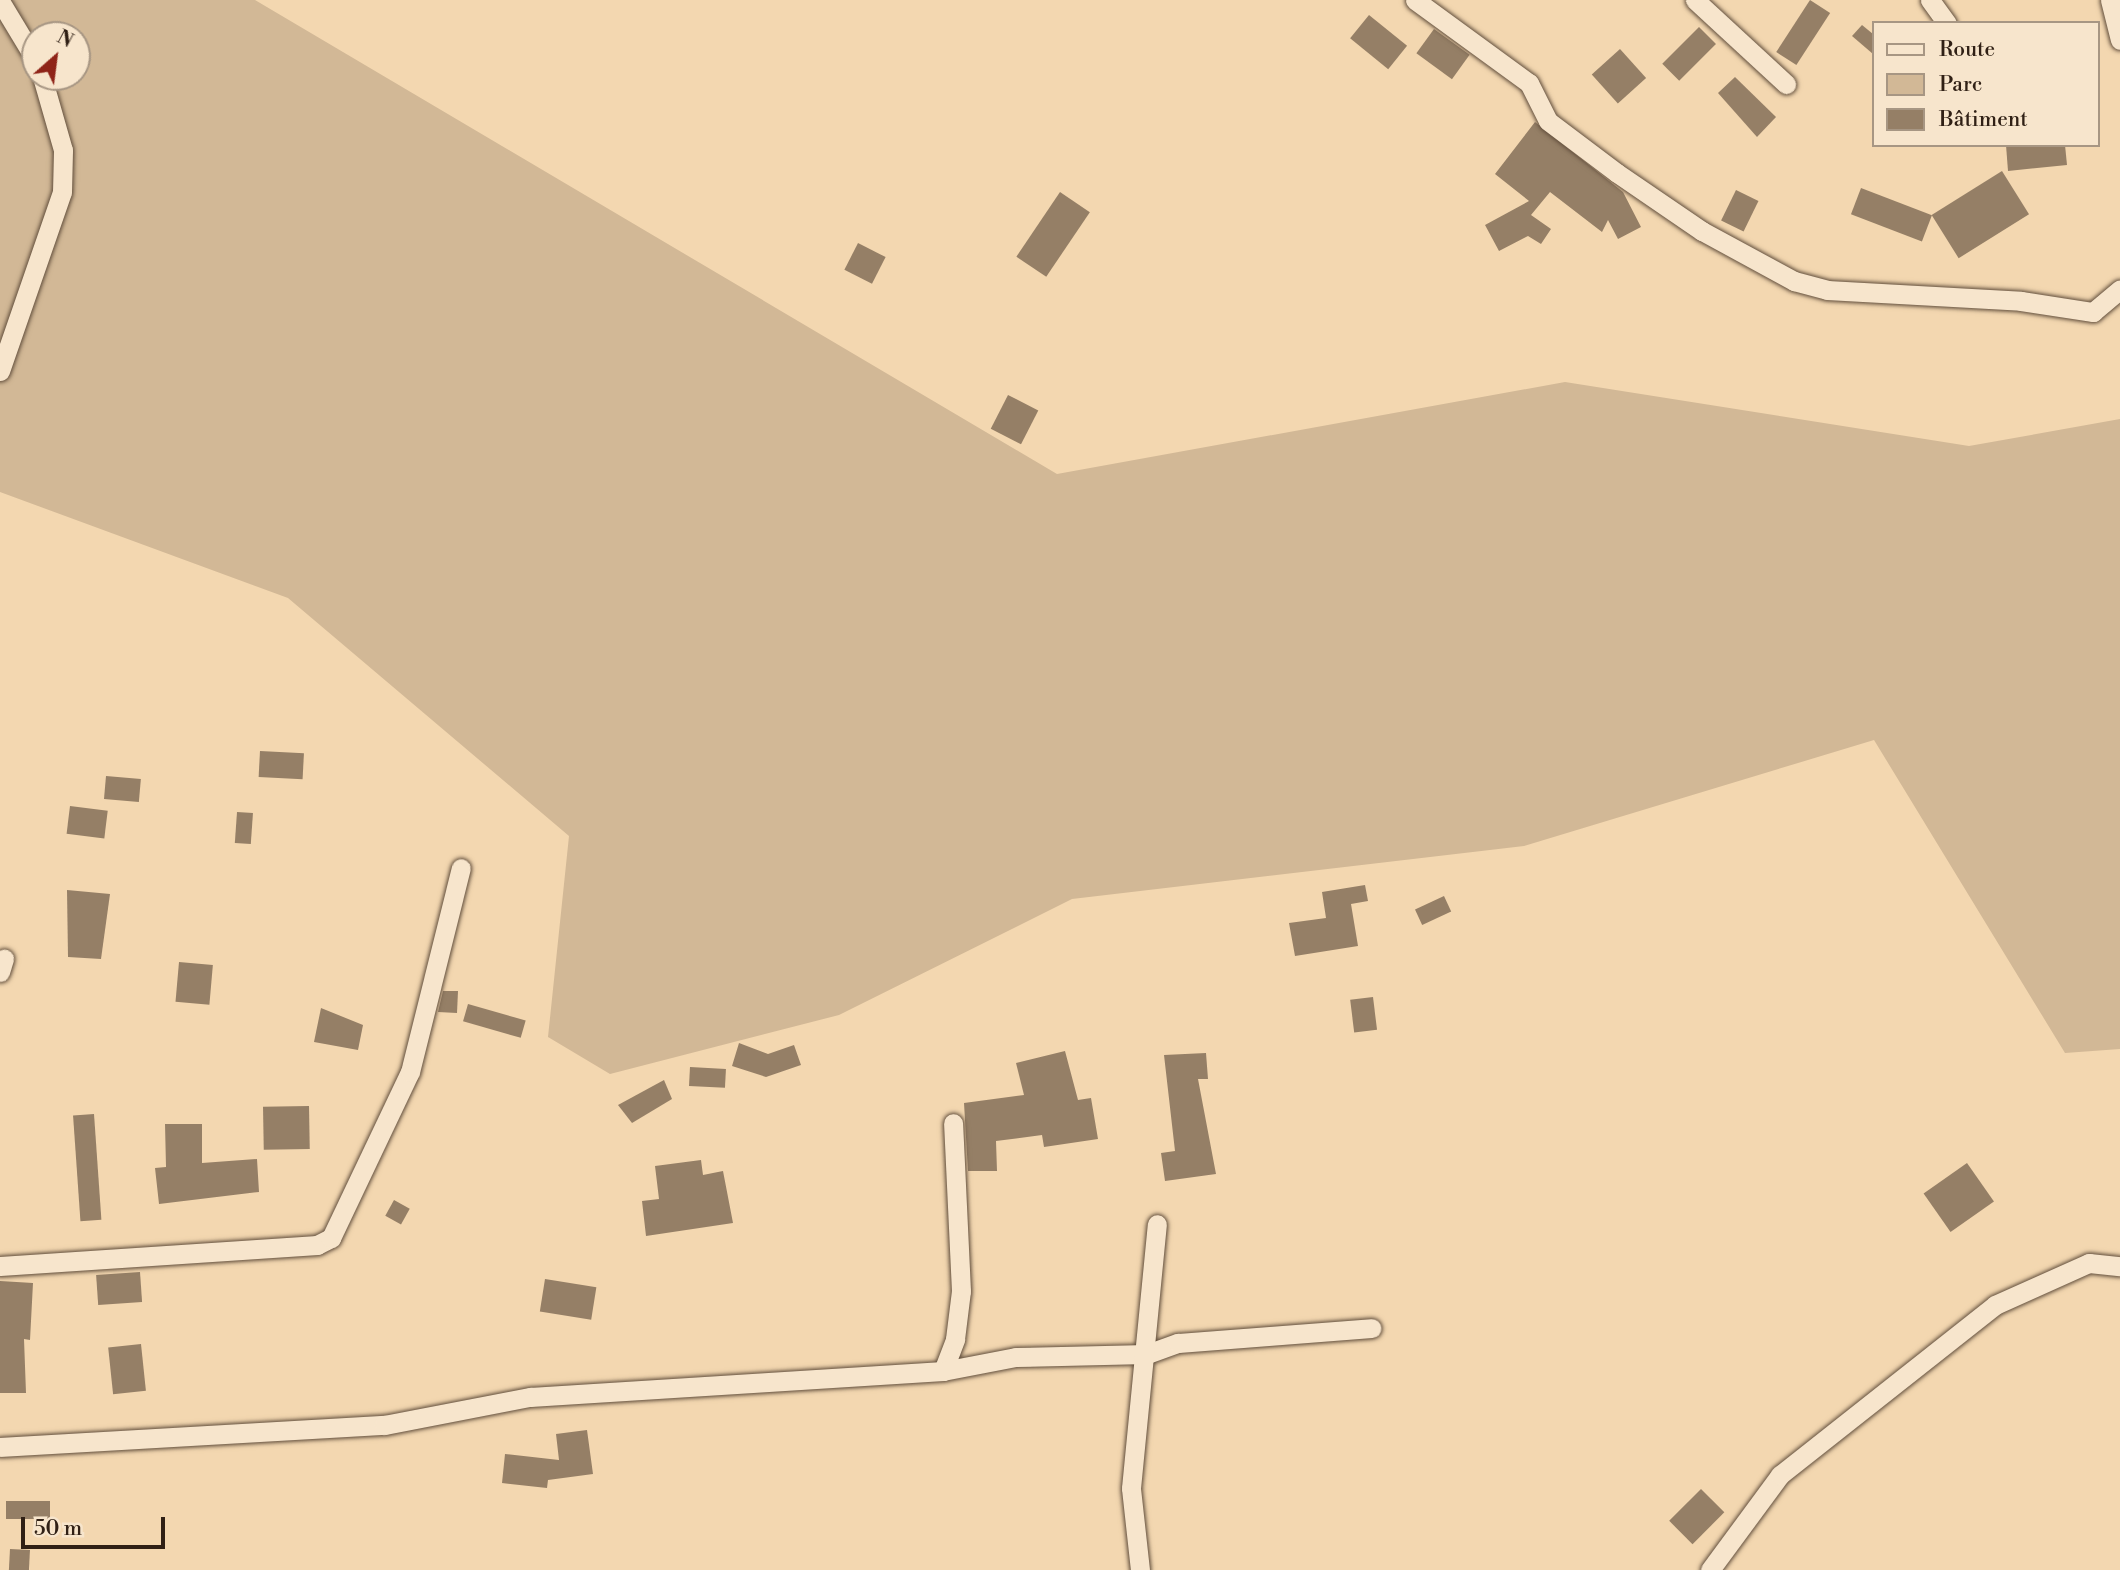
<!DOCTYPE html>
<meta charset="utf-8">
<style>
body{margin:0}
#map{position:relative;width:2120px;height:1570px;overflow:hidden;background:#f3d7b0;font-family:"Libre Bodoni",serif}
div>[style]{position:absolute}
.green>*{inset:0;background:#d2b896}
.building>*{inset:0;background:#957f66;transform-origin:0 0}
.roads{filter:drop-shadow(0 0 2px #614e3c) drop-shadow(0 0 2px #614e3c)}
.minor>*{height:19px;margin:-9.5px;padding:0 9.5px;transform-origin:9.5px;border-radius:9.5px;background:#f7e5cc}
span{translate:-50% -50%;white-space:nowrap;text-align:center;line-height:1.15;-webkit-text-stroke:5px #f7e5cc;paint-order:stroke}
.legend{position:absolute;left:1872px;top:21px;width:228px;height:126px;box-sizing:border-box;background:#f7e5cc;border:2px solid #a79683;margin:0;padding:9px 12px;list-style:none;font-size:21px;color:#302015}
.legend li{display:flex;align-items:center;gap:14px;height:35px}
.legend b{width:35px;border:2px solid #a79683}
.north{position:absolute;left:21px;top:21px;width:70px;height:70px;box-sizing:border-box;background:#f7e5cc;border:2px solid #a79683;border-radius:50%;rotate:28deg;font-size:19px;font-weight:700;line-height:28px;text-align:center;color:#302015}
.north::after{content:'';display:block;margin:auto;width:24px;height:32px;background:#8f2418;clip-path:polygon(50% 0,100% 100%,50% 72%,0 100%)}
.scale{position:absolute;left:21px;top:1517px;width:144px;height:32px;box-sizing:border-box;border:4px solid #302015;border-top:0;padding-left:9px;font-size:21px;line-height:24px;white-space:nowrap;color:#302015;-webkit-text-stroke:5px #f7e5cc;paint-order:stroke}
</style>
<div id="map">
<div class="green">
<div style="clip-path:polygon(evenodd,0 0,255px 0,1057px 474px,1565px 382px,1969px 446px,2120px 419px,2120px 1049px,2065px 1053px,1874px 740px,1524px 846px,1072px 899px,839px 1015px,610px 1074px,548px 1037px,569px 836px,288px 598px,0 492px,0 0,35px 35px,77px 35px,77px 77px,35px 77px,35px 35px)"></div>
</div>
<div class="building">
<div style="left:1810px;top:0;width:24px;height:62px;rotate:33deg"></div>
<div style="left:1369px;top:15px;width:49px;height:30px;rotate:39deg"></div>
<div style="clip-path:polygon(1862px 25px,1873px 34px,1873px 54px,1852px 36px)"></div>
<div style="left:1699px;top:27px;width:24px;height:52px;rotate:45deg"></div>
<div style="left:1434px;top:29px;width:44px;height:30px;rotate:36deg"></div>
<div style="left:1620px;top:49px;width:39px;height:38px;rotate:48deg"></div>
<div style="clip-path:polygon(1735px 77px,1776px 117px,1757px 137px,1718px 93px)"></div>
<div style="clip-path:polygon(1535px 122px,1623px 192px,1641px 227px,1618px 239px,1608px 220px,1602px 232px,1550px 192px,1531px 215px,1551px 229px,1541px 244px,1528px 236px,1499px 251px,1485px 225px,1529px 201px,1495px 174px)"></div>
<div style="clip-path:polygon(2006px 145px,2065px 145px,2067px 165px,2008px 171px)"></div>
<div style="left:2002px;top:171px;width:51px;height:83px;rotate:58deg"></div>
<div style="left:1861px;top:188px;width:76px;height:28px;rotate:21deg"></div>
<div style="left:1736px;top:190px;width:25px;height:34px;rotate:26deg"></div>
<div style="left:1060px;top:192px;width:36px;height:78px;rotate:34deg"></div>
<div style="left:858px;top:243px;width:31px;height:30px;rotate:27deg"></div>
<div style="left:1008px;top:395px;width:34px;height:38px;rotate:27deg"></div>
<div style="left:260px;top:751px;width:44px;height:26px;rotate:3deg"></div>
<div style="left:106px;top:776px;width:35px;height:23px;rotate:5deg"></div>
<div style="left:70px;top:806px;width:38px;height:28px;rotate:7deg"></div>
<div style="left:237px;top:812px;width:16px;height:31px;rotate:4deg"></div>
<div style="clip-path:polygon(1365px 885px,1368px 901px,1351px 904px,1358px 946px,1295px 956px,1289px 923px,1326px 918px,1322px 892px)"></div>
<div style="clip-path:polygon(67px 890px,110px 894px,101px 959px,68px 957px)"></div>
<div style="left:1444px;top:896px;width:17px;height:32px;rotate:65deg"></div>
<div style="left:179px;top:962px;width:34px;height:40px;rotate:5deg"></div>
<div style="clip-path:polygon(443px 991px,458px 991px,457px 1013px,438px 1012px)"></div>
<div style="left:1373px;top:997px;width:33px;height:23px;rotate:83deg"></div>
<div style="left:468px;top:1004px;width:60px;height:18px;rotate:16deg"></div>
<div style="clip-path:polygon(321px 1008px,363px 1025px,358px 1050px,314px 1042px)"></div>
<div style="clip-path:polygon(739px 1043px,768px 1054px,794px 1045px,801px 1065px,766px 1077px,732px 1066px)"></div>
<div style="clip-path:polygon(1065px 1051px,1078px 1100px,1091px 1098px,1098px 1139px,1044px 1147px,1042px 1135px,996px 1141px,997px 1171px,968px 1171px,964px 1103px,1024px 1095px,1016px 1063px)"></div>
<div style="clip-path:polygon(1206px 1053px,1208px 1079px,1198px 1079px,1216px 1174px,1165px 1181px,1161px 1153px,1175px 1151px,1164px 1055px)"></div>
<div style="left:690px;top:1067px;width:36px;height:19px;rotate:3deg"></div>
<div style="clip-path:polygon(664px 1080px,672px 1099px,632px 1123px,618px 1105px)"></div>
<div style="left:309px;top:1106px;width:43px;height:46px;rotate:89deg"></div>
<div style="left:94px;top:1114px;width:106px;height:21px;rotate:86deg"></div>
<div style="clip-path:polygon(165px 1124px,202px 1124px,202px 1163px,257px 1159px,259px 1192px,159px 1204px,155px 1168px,166px 1167px)"></div>
<div style="clip-path:polygon(701px 1160px,703px 1175px,723px 1171px,733px 1223px,646px 1236px,642px 1201px,659px 1199px,655px 1166px)"></div>
<div style="left:1967px;top:1163px;width:47px;height:53px;rotate:55deg"></div>
<div style="left:394px;top:1200px;width:18px;height:18px;rotate:29deg"></div>
<div style="left:140px;top:1272px;width:30px;height:44px;rotate:86deg"></div>
<div style="left:545px;top:1279px;width:52px;height:33px;rotate:9deg"></div>
<div style="clip-path:polygon(0 1281px,33px 1283px,30px 1340px,24px 1339px,26px 1393px,0 1393px)"></div>
<div style="left:141px;top:1344px;width:47px;height:33px;rotate:84deg"></div>
<div style="clip-path:polygon(587px 1430px,593px 1474px,548px 1480px,547px 1488px,502px 1483px,505px 1454px,559px 1460px,556px 1434px)"></div>
<div style="left:1701px;top:1489px;width:33px;height:45px;rotate:45deg"></div>
<div style="left:50px;top:1501px;width:18px;height:44px;rotate:90deg"></div>
<div style="left:10px;top:1549px;width:20px;height:21px;rotate:3deg"></div>
</div>
<div class="roads">
<div class="minor">
<div style="left:1415px;top:0;width:141px;rotate:36.1deg"></div>
<div style="left:1529px;top:83px;width:42px;rotate:63.4deg"></div>
<div style="left:1548px;top:121px;width:86px;rotate:37deg"></div>
<div style="left:1617px;top:173px;width:103px;rotate:34.3deg"></div>
<div style="left:1702px;top:231px;width:105px;rotate:28.5deg"></div>
<div style="left:1794px;top:281px;width:34px;rotate:15deg"></div>
<div style="left:1827px;top:290px;width:194px;rotate:3.2deg"></div>
<div style="left:2021px;top:301px;width:73px;rotate:8.7deg"></div>
<div style="left:2093px;top:312px;width:35px;rotate:-40deg"></div>
<div style="left:1695px;top:0;width:124px;rotate:42.7deg"></div>
<div style="left:1930px;top:0;width:29px;rotate:54deg"></div>
<div style="left:2110px;top:0;width:41px;rotate:76deg"></div>
<div style="left:0;top:1px;width:68px;rotate:58.9deg"></div>
<div style="left:0;top:371px;width:189px;rotate:-70.9deg"></div>
<div style="left:62px;top:192px;width:42px;rotate:-88.6deg"></div>
<div style="left:63px;top:150px;width:76px;rotate:-106deg"></div>
<div style="left:0;top:972px;width:14px;rotate:-73deg"></div>
<div style="left:0;top:1266px;width:318px;rotate:-3.8deg"></div>
<div style="left:317px;top:1245px;width:16px;rotate:-27deg"></div>
<div style="left:331px;top:1238px;width:184px;rotate:-64.6deg"></div>
<div style="left:410px;top:1072px;width:210px;rotate:-76deg"></div>
<div style="left:943px;top:1371px;width:34px;rotate:-69deg"></div>
<div style="left:955px;top:1339px;width:48px;rotate:-82.9deg"></div>
<div style="left:961px;top:1291px;width:168px;rotate:-92.7deg"></div>
<div style="left:0;top:1447px;width:385px;rotate:-3.3deg"></div>
<div style="left:384px;top:1425px;width:149px;rotate:-10.9deg"></div>
<div style="left:530px;top:1397px;width:414px;rotate:-3.6deg"></div>
<div style="left:943px;top:1371px;width:74px;rotate:-10.9deg"></div>
<div style="left:1016px;top:1357px;width:131px;rotate:-1.3deg"></div>
<div style="left:1147px;top:1354px;width:33px;rotate:-20deg"></div>
<div style="left:1178px;top:1343px;width:194px;rotate:-4.4deg"></div>
<div style="left:1140px;top:1570px;width:82px;rotate:-96.3deg"></div>
<div style="left:1131px;top:1488px;width:265px;rotate:-84.4deg"></div>
<div style="left:1710px;top:1570px;width:118px;rotate:-53.6deg"></div>
<div style="left:1780px;top:1475px;width:274px;rotate:-38.3deg"></div>
<div style="left:1995px;top:1305px;width:103px;rotate:-24.1deg"></div>
<div style="left:2089px;top:1263px;width:31px;rotate:6deg"></div>
</div>
</div>
<ul class="legend">
<li><b style="height:9px;background:#f7e5cc"></b>Route</li>
<li><b style="height:19px;background:#d2b896"></b>Parc</li>
<li><b style="height:19px;background:#957f66"></b>Bâtiment</li>
</ul>
<div class="north">N</div>
<div class="scale">50 m</div>
</div>
